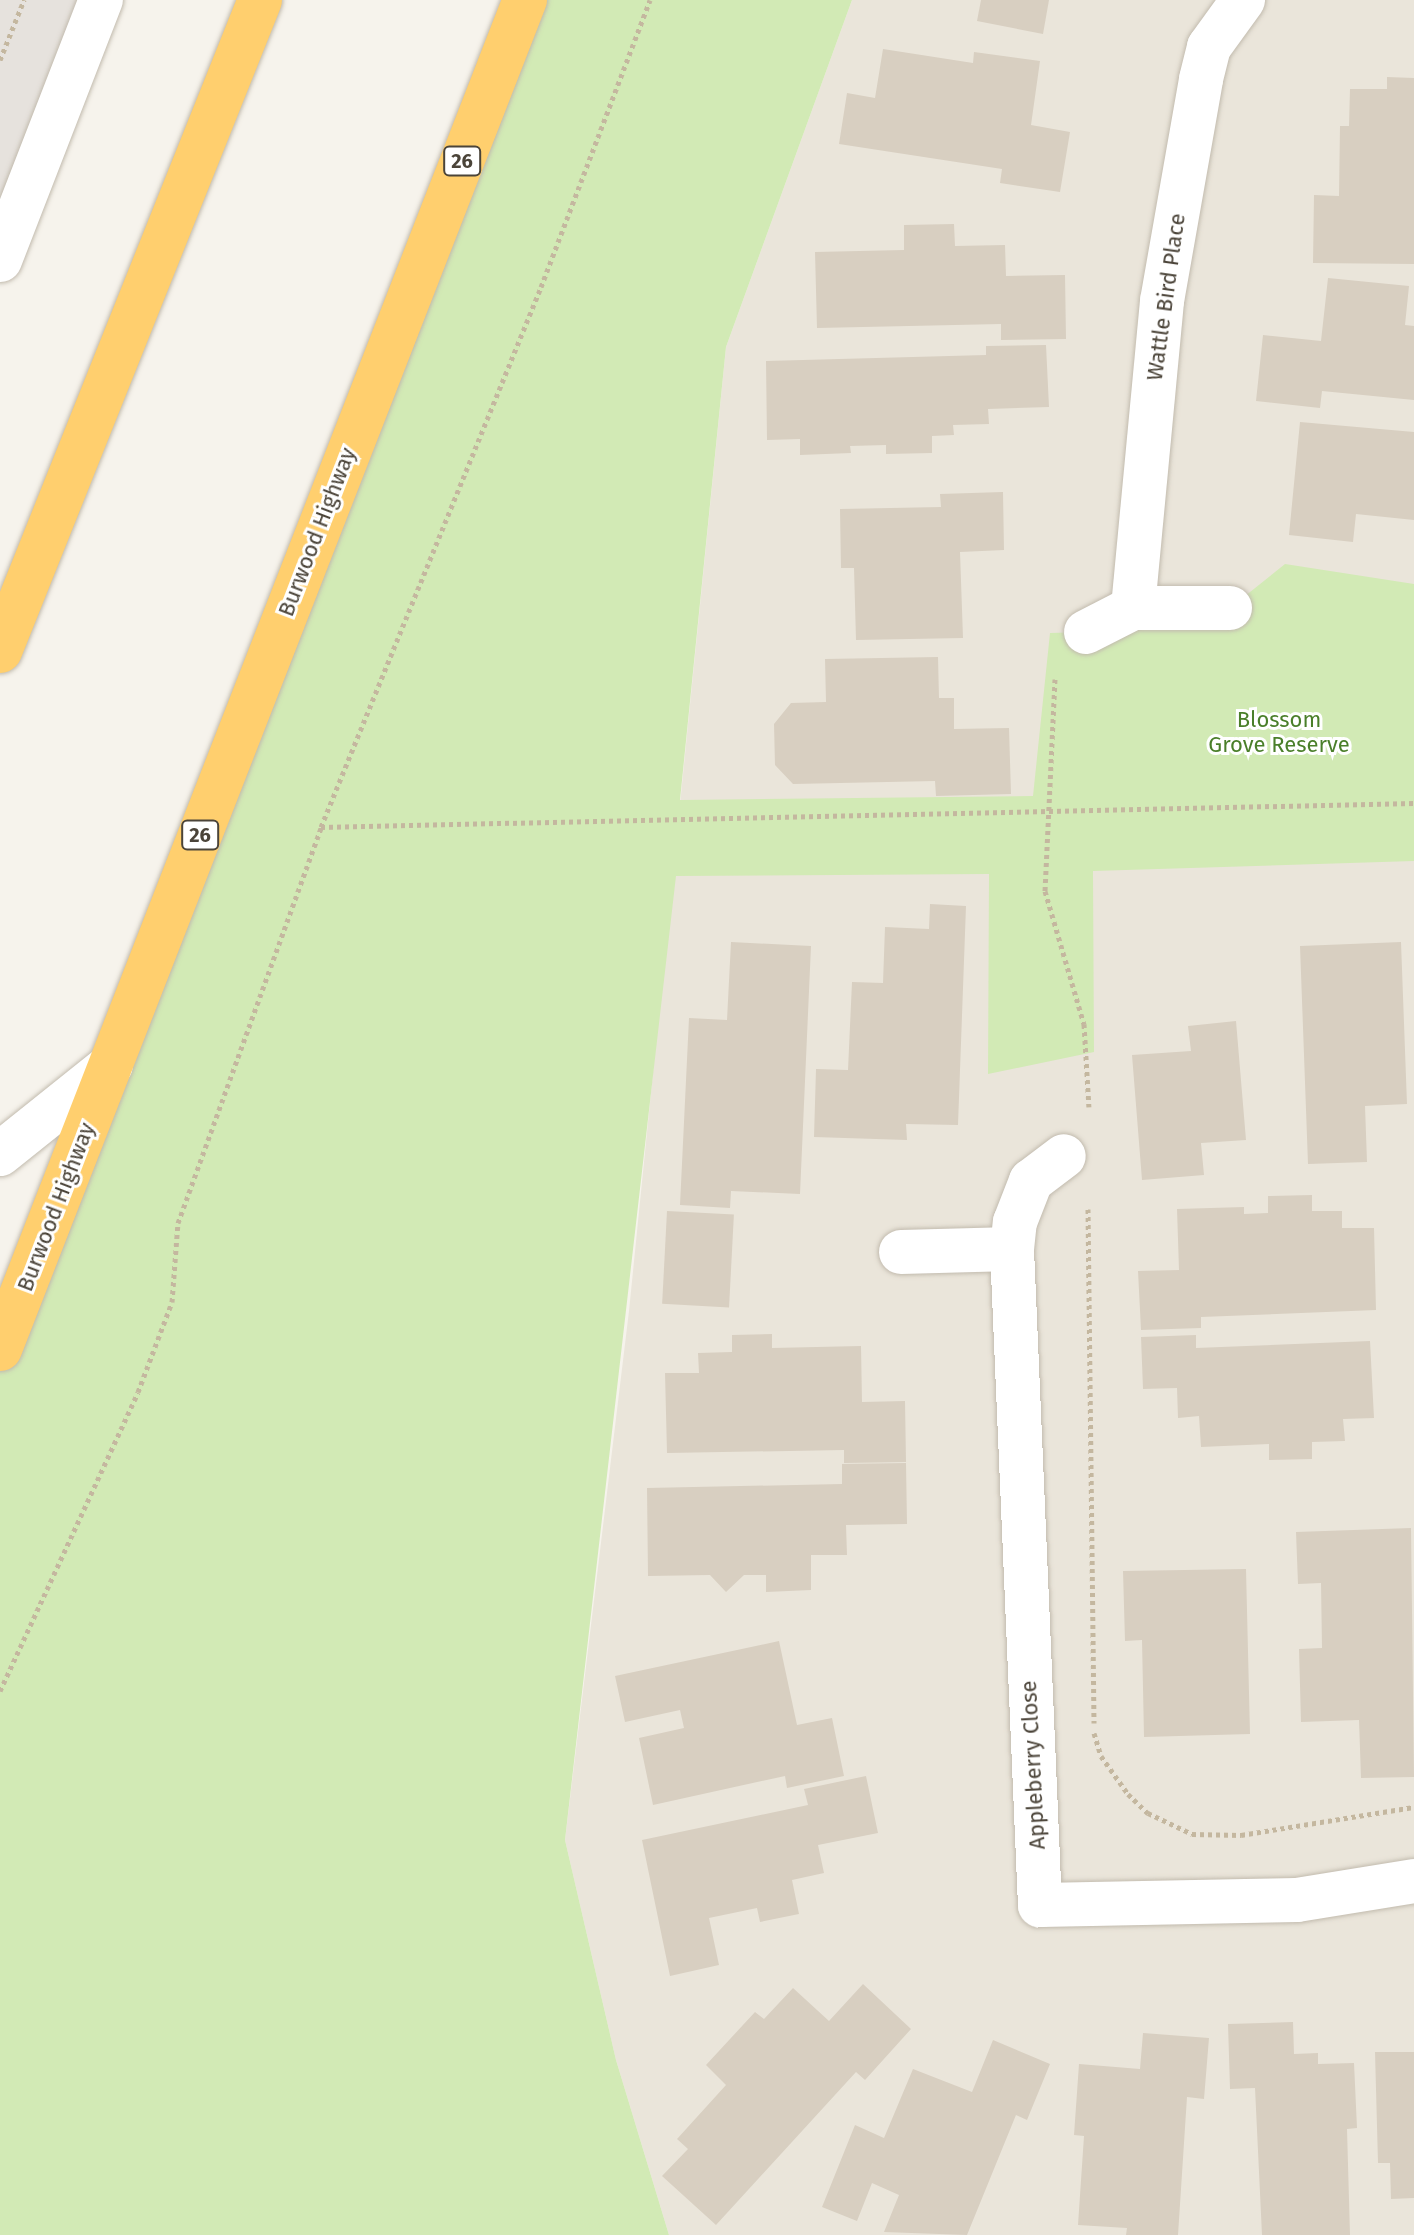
<!DOCTYPE html>
<style>
body{margin:0}
#map{position:relative;width:1414px;height:2235px;overflow:hidden;background:#f6f3ec;font-family:"Fira Sans",sans-serif}
div>[style]{position:absolute}
.residential>*{inset:0;background:#eae5da}
.industrial>*{inset:0;background:#e6e2dd}
.green>*{inset:0;background:#d2eab5}
.building>*{inset:0;background:#d8cfc1;transform-origin:0 0}
.path>*{height:5px;margin-top:-2.5px;transform-origin:0;background:repeating-linear-gradient(90deg,#c4b79f 0 4px,transparent 0 8px)}
.roads{filter:drop-shadow(0 0 2px #c2bbae) drop-shadow(0 0 2px #c2bbae)}
.street>*{height:44px;margin:-22px;padding:0 22px;transform-origin:22px;border-radius:22px;background:#fff}
.highway>*{height:44px;margin:-22px;padding:0 22px;transform-origin:22px;border-radius:22px;background:#ffcf6e}
span{translate:-50% -50%;white-space:nowrap;text-align:center;line-height:1.15;-webkit-text-stroke:6px #fff;paint-order:stroke}
.shield-label span{padding:2px 6px;background:#fff;border:2px solid;border-radius:6px;-webkit-text-stroke-width:0}
.shield-label{font-size:20px;color:#4b4439;font-weight:700}
.street-label{font-size:22px;color:#4b4439}
.park-label{font-size:22px;color:#4a7f2a}
</style>
<div id="map">
<div class="residential">
<div style="clip-path:polygon(852px 0,1414px 0,1414px 2235px,669px 2235px,616px 2060px,565px 1840px,629px 1311px,726px 347px)"></div>
</div>
<div class="industrial">
<div style="clip-path:polygon(0 0,101px 0,0 260px)"></div>
</div>
<div class="green">
<div style="clip-path:polygon(525px 0,852px 0,726px 347px,680px 800px,1033px 796px,1050px 633px,1086px 632px,1230px 608px,1285px 564px,1414px 584px,1414px 861px,1093px 871px,1094px 1052px,988px 1074px,989px 874px,676px 876px,565px 1840px,616px 2060px,669px 2235px,0 2235px,0 1349px)"></div>
</div>
<div class="building">
<div style="clip-path:polygon(981px 0,1049px 0,1043px 34px,977px 21px)"></div>
<div style="clip-path:polygon(883px 49px,973px 63px,974px 52px,1040px 61px,1031px 125px,1070px 132px,1060px 192px,1000px 183px,1002px 169px,839px 144px,847px 93px,875px 98px)"></div>
<div style="clip-path:polygon(1387px 77px,1414px 78px,1414px 264px,1313px 263px,1314px 195px,1339px 196px,1340px 126px,1349px 126px,1350px 89px,1387px 89px)"></div>
<div style="clip-path:polygon(954px 224px,955px 246px,1005px 245px,1006px 276px,1065px 275px,1066px 339px,1001px 340px,1001px 324px,817px 328px,815px 252px,904px 250px,904px 225px)"></div>
<div style="clip-path:polygon(1328px 278px,1409px 286px,1405px 325px,1414px 326px,1414px 400px,1322px 391px,1320px 408px,1256px 401px,1263px 335px,1321px 341px)"></div>
<div style="clip-path:polygon(1046px 345px,1049px 407px,988px 409px,989px 424px,953px 425px,954px 435px,932px 436px,932px 453px,886px 454px,886px 445px,850px 446px,851px 453px,800px 455px,800px 439px,767px 440px,766px 361px,986px 355px,986px 346px)"></div>
<div style="clip-path:polygon(1300px 422px,1414px 432px,1414px 520px,1356px 514px,1353px 542px,1289px 535px)"></div>
<div style="clip-path:polygon(1003px 492px,1004px 550px,960px 552px,963px 638px,856px 640px,854px 568px,841px 568px,840px 509px,941px 507px,940px 494px)"></div>
<div style="clip-path:polygon(938px 657px,939px 698px,954px 698px,954px 729px,1009px 728px,1011px 794px,936px 796px,935px 781px,793px 784px,775px 765px,774px 724px,791px 703px,826px 702px,825px 659px)"></div>
<div style="clip-path:polygon(930px 904px,966px 906px,958px 1125px,906px 1124px,907px 1140px,814px 1137px,816px 1069px,848px 1070px,852px 982px,883px 983px,885px 927px,929px 929px)"></div>
<div style="clip-path:polygon(731px 942px,811px 946px,800px 1194px,731px 1191px,730px 1208px,680px 1205px,689px 1018px,727px 1020px)"></div>
<div style="clip-path:polygon(1401px 942px,1407px 1104px,1365px 1106px,1367px 1162px,1308px 1164px,1300px 946px)"></div>
<div style="clip-path:polygon(1236px 1021px,1246px 1140px,1201px 1143px,1204px 1175px,1142px 1180px,1132px 1055px,1191px 1051px,1188px 1026px)"></div>
<div style="clip-path:polygon(1312px 1195px,1312px 1211px,1342px 1211px,1342px 1228px,1374px 1228px,1376px 1310px,1201px 1317px,1201px 1328px,1141px 1330px,1138px 1271px,1179px 1270px,1177px 1209px,1244px 1207px,1244px 1214px,1268px 1213px,1268px 1196px)"></div>
<div style="left:667px;top:1211px;width:67px;height:93px;rotate:3deg"></div>
<div style="clip-path:polygon(772px 1334px,772px 1348px,861px 1346px,862px 1402px,905px 1401px,906px 1462px,844px 1463px,844px 1450px,667px 1453px,665px 1373px,699px 1373px,698px 1353px,732px 1352px,732px 1335px)"></div>
<div style="clip-path:polygon(1196px 1335px,1196px 1348px,1370px 1341px,1374px 1418px,1343px 1419px,1345px 1441px,1312px 1442px,1312px 1459px,1269px 1460px,1269px 1444px,1201px 1447px,1199px 1416px,1178px 1418px,1177px 1388px,1143px 1389px,1141px 1337px)"></div>
<div style="clip-path:polygon(906px 1463px,907px 1524px,846px 1525px,847px 1555px,811px 1555px,811px 1590px,766px 1592px,766px 1575px,744px 1575px,726px 1592px,710px 1575px,648px 1576px,647px 1488px,842px 1484px,842px 1464px)"></div>
<div style="clip-path:polygon(1411px 1528px,1414px 1777px,1361px 1778px,1359px 1720px,1301px 1722px,1299px 1649px,1322px 1648px,1321px 1583px,1298px 1584px,1296px 1532px)"></div>
<div style="clip-path:polygon(1246px 1569px,1250px 1734px,1144px 1737px,1142px 1640px,1125px 1641px,1123px 1571px)"></div>
<div style="clip-path:polygon(779px 1641px,797px 1725px,832px 1718px,844px 1776px,787px 1788px,785px 1776px,653px 1805px,639px 1738px,684px 1728px,680px 1710px,625px 1722px,615px 1676px)"></div>
<div style="clip-path:polygon(866px 1776px,878px 1833px,818px 1845px,824px 1873px,792px 1880px,799px 1914px,760px 1922px,757px 1908px,709px 1918px,719px 1965px,670px 1976px,642px 1840px,808px 1805px,804px 1789px)"></div>
<div style="clip-path:polygon(863px 1984px,911px 2029px,865px 2080px,856px 2072px,716px 2225px,662px 2176px,688px 2149px,677px 2139px,726px 2085px,706px 2065px,755px 2012px,764px 2019px,793px 1988px,829px 2021px)"></div>
<div style="clip-path:polygon(1293px 2022px,1294px 2054px,1318px 2053px,1318px 2064px,1354px 2063px,1357px 2128px,1347px 2129px,1350px 2235px,1262px 2235px,1255px 2088px,1230px 2089px,1228px 2024px)"></div>
<div style="clip-path:polygon(1143px 2033px,1209px 2038px,1204px 2099px,1187px 2097px,1178px 2235px,1126px 2235px,1127px 2228px,1078px 2225px,1084px 2136px,1074px 2135px,1079px 2064px,1140px 2069px)"></div>
<div style="clip-path:polygon(993px 2040px,1050px 2064px,1027px 2120px,1016px 2115px,967px 2235px,884px 2232px,899px 2195px,872px 2183px,857px 2221px,822px 2207px,855px 2125px,884px 2138px,913px 2069px,972px 2092px)"></div>
<div style="clip-path:polygon(1375px 2052px,1414px 2052px,1414px 2198px,1391px 2199px,1390px 2163px,1378px 2163px)"></div>
</div>
<div class="path">
<div style="left:0;top:60px;width:65px;rotate:-68.2deg"></div>
<div style="left:1055px;top:679px;width:212px;rotate:92.7deg"></div>
<div style="left:1045px;top:891px;width:139px;rotate:73.7deg"></div>
<div style="left:1084px;top:1024px;width:83px;rotate:86.6deg"></div>
<div style="left:321px;top:827px;width:1093px;rotate:-1.26deg"></div>
<div style="left:1088px;top:1209px;width:514px;rotate:89.33deg"></div>
<div style="left:0;top:1691px;width:329px;rotate:-65.2deg"></div>
<div style="left:138px;top:1392px;width:96px;rotate:-69.3deg"></div>
<div style="left:172px;top:1302px;width:79px;rotate:-85.7deg"></div>
<div style="left:178px;top:1223px;width:421px;rotate:-70.1deg"></div>
<div style="left:321px;top:827px;width:583px;rotate:-67.83deg"></div>
<div style="left:541px;top:287px;width:307px;rotate:-69.2deg"></div>
<div style="left:1094px;top:1733px;width:24px;rotate:73deg"></div>
<div style="left:1101px;top:1756px;width:47px;rotate:54.6deg"></div>
<div style="left:1128px;top:1794px;width:28px;rotate:44deg"></div>
<div style="left:1148px;top:1813px;width:49px;rotate:25.5deg"></div>
<div style="left:1192px;top:1834px;width:49px;rotate:1.2deg"></div>
<div style="left:1241px;top:1835px;width:175px;rotate:-9.2deg"></div>
</div>
<div class="roads">
<div class="street">
<div style="left:0;top:260px;width:279px;rotate:-68.8deg"></div>
<div style="left:1133px;top:608px;width:308px;rotate:-84.6deg"></div>
<div style="left:1162px;top:301px;width:225px;rotate:-80deg"></div>
<div style="left:1201px;top:79px;width:33px;rotate:-76deg"></div>
<div style="left:1209px;top:47px;width:58px;rotate:-54.1deg"></div>
<div style="left:1086px;top:632px;width:53px;rotate:-27.1deg"></div>
<div style="left:1133px;top:608px;width:97px"></div>
<div style="left:0;top:1154px;width:142px;rotate:-38.7deg"></div>
<div style="left:1012px;top:1249px;width:657px;rotate:87.56deg"></div>
<div style="left:1040px;top:1905px;width:257px;rotate:-1.1deg"></div>
<div style="left:1297px;top:1900px;width:119px;rotate:-9.2deg"></div>
<div style="left:901px;top:1252px;width:111px;rotate:-1.5deg"></div>
<div style="left:1012px;top:1249px;width:27px;rotate:-84deg"></div>
<div style="left:1015px;top:1222px;width:44px;rotate:-68.7deg"></div>
<div style="left:1031px;top:1181px;width:41px;rotate:-37.1deg"></div>
</div>
<div class="highway">
<div style="left:0;top:651px;width:701px;rotate:-68.23deg"></div>
<div style="left:0;top:1349px;width:1448px;rotate:-68.74deg"></div>
</div>
</div>
<div class="shield-label">
<span style="left:462px;top:161px">26</span>
<span style="left:200px;top:835px">26</span>
</div>
<div class="street-label">
<span style="left:1166px;top:297px;rotate:-82deg">Wattle Bird Place</span>
<span style="left:317px;top:532px;rotate:-69deg">Burwood Highway</span>
<span style="left:56px;top:1207px;rotate:-69deg">Burwood Highway</span>
<span style="left:1033px;top:1765px;rotate:-93deg">Appleberry Close</span>
</div>
<div class="park-label">
<span style="left:1279px;top:732px">Blossom<br>Grove Reserve</span>
</div>
</div>
